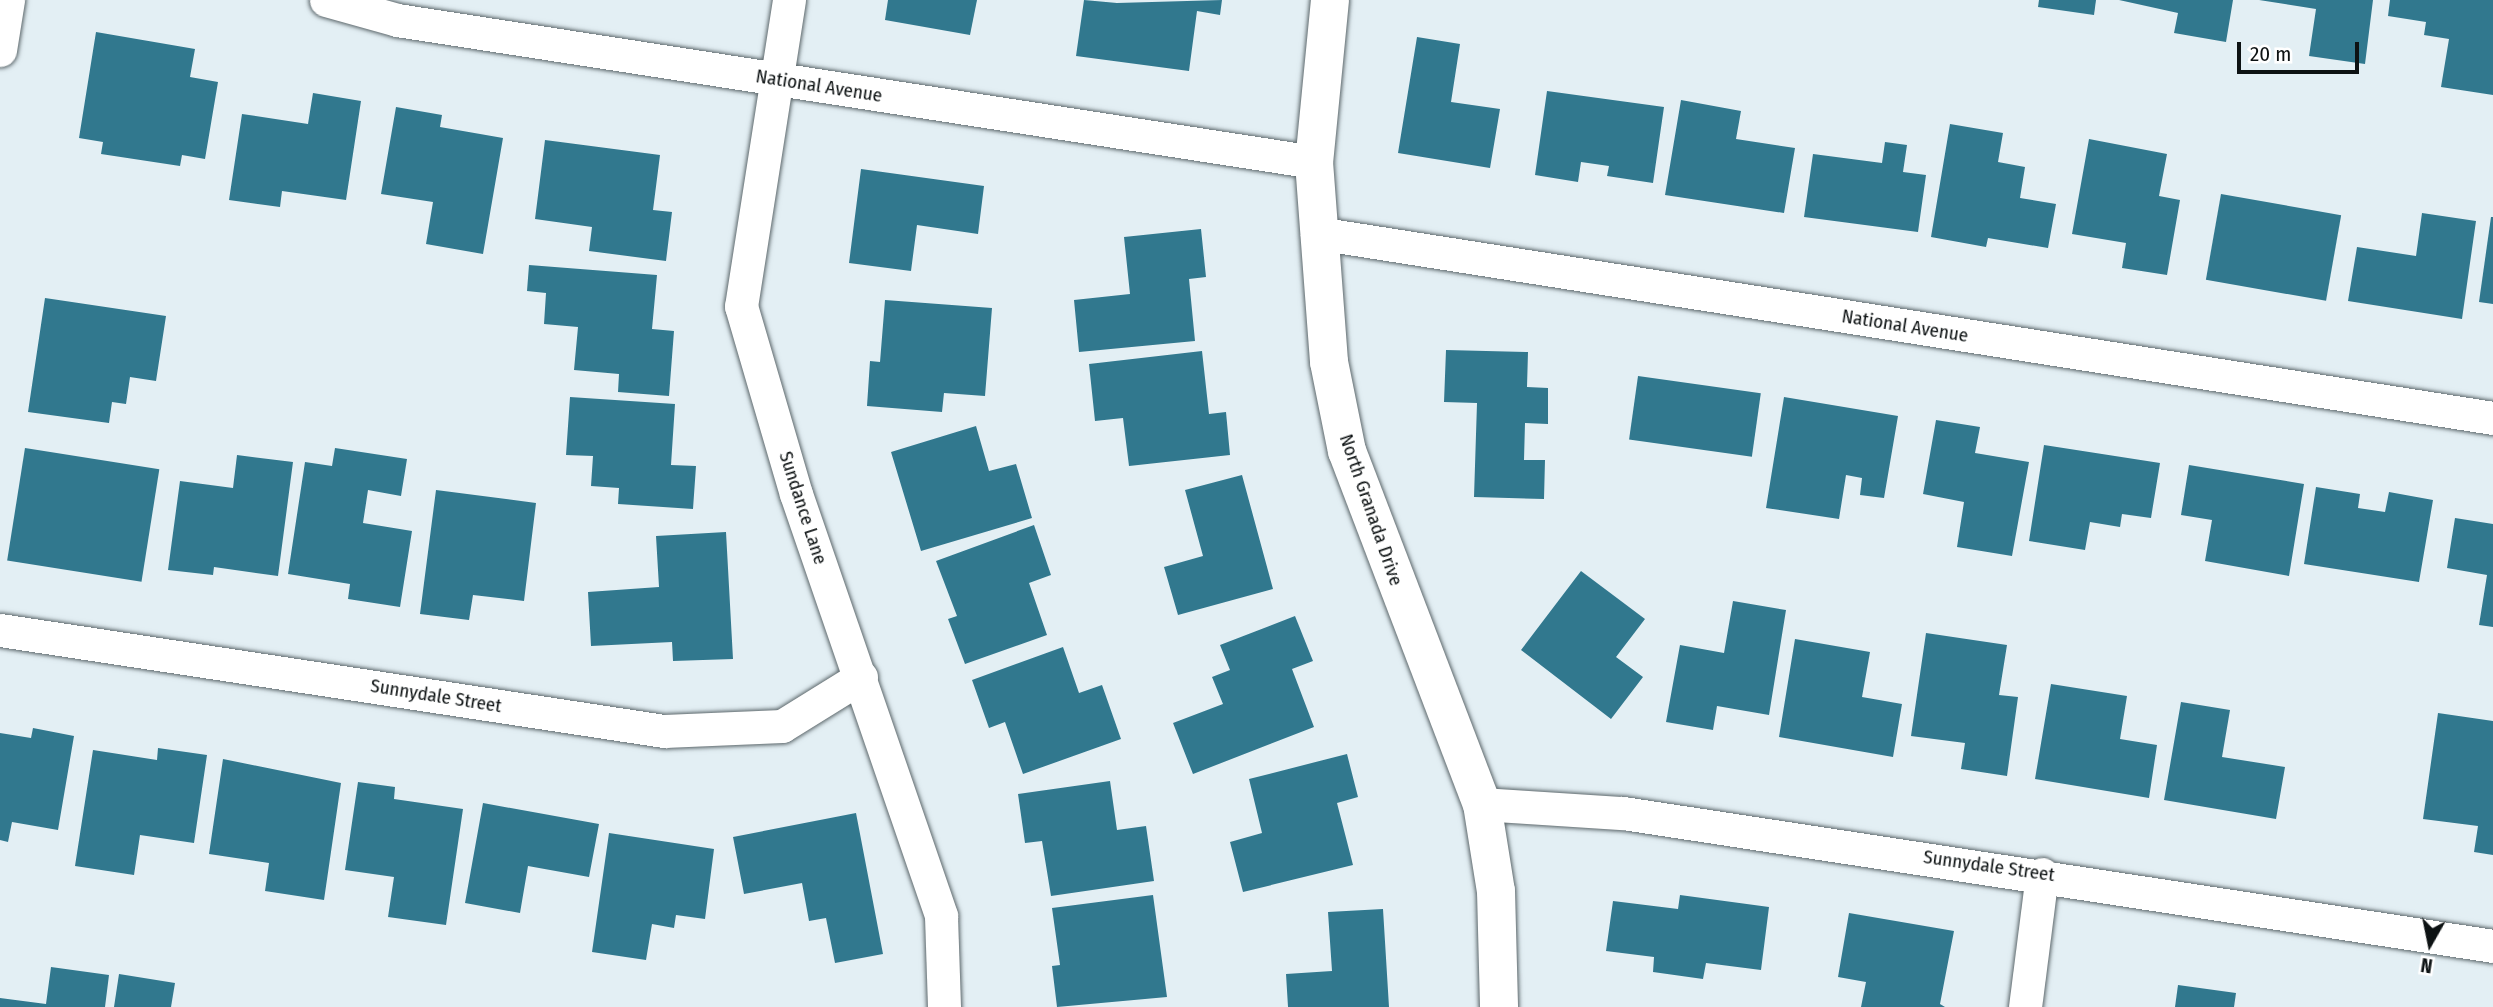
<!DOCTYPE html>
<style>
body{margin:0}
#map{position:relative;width:2493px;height:1007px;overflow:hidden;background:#e3eff4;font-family:"Fira Sans Condensed",sans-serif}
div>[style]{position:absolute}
.building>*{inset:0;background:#31788e;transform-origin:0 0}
.roads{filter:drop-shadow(0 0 2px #5d686c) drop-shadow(0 0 2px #5d686c)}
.street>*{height:33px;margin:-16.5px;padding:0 16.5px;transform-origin:16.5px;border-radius:16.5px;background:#fff}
.secondary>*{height:38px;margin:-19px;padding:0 19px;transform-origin:19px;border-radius:19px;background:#fff}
span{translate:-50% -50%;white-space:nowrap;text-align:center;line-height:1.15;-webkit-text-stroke:7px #fff;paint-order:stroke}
.street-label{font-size:19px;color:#0d1213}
.north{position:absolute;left:2395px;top:909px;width:70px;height:70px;-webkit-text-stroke:5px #fff;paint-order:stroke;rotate:189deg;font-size:19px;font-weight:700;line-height:28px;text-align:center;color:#0d1213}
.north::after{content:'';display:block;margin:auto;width:24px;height:32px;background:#0d1213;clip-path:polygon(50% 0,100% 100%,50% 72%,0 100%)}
.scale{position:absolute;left:2237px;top:42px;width:122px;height:32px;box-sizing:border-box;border:4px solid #0d1213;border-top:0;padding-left:9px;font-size:21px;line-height:24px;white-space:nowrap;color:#0d1213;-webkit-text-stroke:5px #fff;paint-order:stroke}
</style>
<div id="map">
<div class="building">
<div style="clip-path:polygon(888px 0,977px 0,970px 35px,885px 20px)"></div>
<div style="clip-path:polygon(1084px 0,1117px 3px,1222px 0,1220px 15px,1197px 11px,1189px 71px,1076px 56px)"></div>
<div style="clip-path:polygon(2039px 0,2096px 0,2094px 15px,2038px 7px)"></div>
<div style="clip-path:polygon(2119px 0,2233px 0,2226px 42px,2174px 33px,2178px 13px)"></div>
<div style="clip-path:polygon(2259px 0,2373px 0,2365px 64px,2309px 56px,2316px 9px)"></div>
<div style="clip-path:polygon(2390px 0,2493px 0,2493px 95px,2441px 87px,2449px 39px,2424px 35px,2426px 22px,2388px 16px)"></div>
<div style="clip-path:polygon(96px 32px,195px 49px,190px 77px,218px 82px,205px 159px,182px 155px,180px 166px,101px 154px,103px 142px,79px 138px)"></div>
<div style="clip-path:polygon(1417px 37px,1460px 44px,1451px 102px,1500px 109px,1490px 168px,1398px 153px)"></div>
<div style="clip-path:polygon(1547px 91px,1664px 107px,1653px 183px,1607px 176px,1609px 166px,1581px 162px,1578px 182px,1535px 175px)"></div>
<div style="clip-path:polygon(313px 93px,361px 101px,346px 200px,282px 191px,280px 207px,229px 200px,242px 114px,308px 124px)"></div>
<div style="clip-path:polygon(1681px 100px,1741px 111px,1736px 139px,1795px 148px,1784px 213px,1665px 195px)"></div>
<div style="clip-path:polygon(396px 107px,442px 115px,440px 127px,503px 138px,483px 254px,426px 244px,433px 202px,381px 194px)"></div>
<div style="clip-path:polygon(1950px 124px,2003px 133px,1998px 162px,2025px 167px,2020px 198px,2056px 204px,2048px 248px,1988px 238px,1986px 247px,1931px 237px)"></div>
<div style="clip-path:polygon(2089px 139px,2167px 154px,2159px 196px,2180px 200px,2167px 275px,2122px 268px,2126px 243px,2072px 234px)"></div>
<div style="clip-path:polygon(545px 140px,660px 155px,653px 210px,672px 212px,666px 261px,589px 251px,592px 227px,535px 219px)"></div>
<div style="clip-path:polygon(1885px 142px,1907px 145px,1903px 172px,1926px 175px,1918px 232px,1804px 217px,1813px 154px,1882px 163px)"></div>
<div style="clip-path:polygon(861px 169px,984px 186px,978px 234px,917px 225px,911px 271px,849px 263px)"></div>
<div style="left:2221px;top:194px;width:122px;height:87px;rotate:10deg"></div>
<div style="clip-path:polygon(2422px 213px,2476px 221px,2462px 319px,2348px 301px,2357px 247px,2416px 256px)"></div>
<div style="clip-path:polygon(2491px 217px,2493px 217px,2493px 304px,2479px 302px)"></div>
<div style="clip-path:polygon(1201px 229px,1206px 277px,1189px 279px,1195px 341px,1079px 352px,1074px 300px,1130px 294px,1124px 237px)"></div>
<div style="clip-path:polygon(529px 265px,657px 275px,652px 329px,674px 331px,669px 396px,618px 392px,619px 374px,574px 370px,578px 327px,544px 324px,546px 293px,527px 291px)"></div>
<div style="clip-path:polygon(45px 298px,166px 316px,156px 381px,130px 377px,126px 404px,112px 402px,109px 423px,28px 412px)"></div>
<div style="clip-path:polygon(885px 300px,992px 308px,985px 396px,944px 393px,942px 412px,867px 406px,870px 361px,880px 362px)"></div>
<div style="clip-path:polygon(1446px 350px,1528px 352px,1527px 387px,1548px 388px,1548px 424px,1525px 423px,1524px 460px,1545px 460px,1544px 499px,1474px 497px,1477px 403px,1444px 402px)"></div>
<div style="clip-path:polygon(1202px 351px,1209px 414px,1226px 412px,1230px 455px,1129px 466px,1123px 418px,1095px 421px,1089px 364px)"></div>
<div style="left:1638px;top:376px;width:124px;height:64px;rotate:8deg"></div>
<div style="clip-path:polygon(570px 397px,675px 404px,671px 465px,696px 466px,693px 509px,618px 504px,619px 488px,591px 486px,593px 456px,566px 455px)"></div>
<div style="clip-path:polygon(1784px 397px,1898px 416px,1884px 498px,1860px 495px,1862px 478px,1846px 475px,1839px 519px,1766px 508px)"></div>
<div style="clip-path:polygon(1936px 420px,1980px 427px,1975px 453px,2029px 462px,2012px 556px,1957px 547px,1964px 502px,1923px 494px)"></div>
<div style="clip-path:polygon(976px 426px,989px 471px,1016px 464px,1032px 518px,921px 551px,891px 452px)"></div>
<div style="clip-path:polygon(2044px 445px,2160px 463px,2151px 518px,2122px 514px,2120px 527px,2090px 522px,2085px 550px,2029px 541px)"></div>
<div style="left:25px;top:448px;width:136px;height:114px;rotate:9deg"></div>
<div style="clip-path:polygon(335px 448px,407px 459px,401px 496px,368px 490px,363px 523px,412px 531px,400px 607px,348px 599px,350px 584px,288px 574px,305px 462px,332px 466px)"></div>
<div style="clip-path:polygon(237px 455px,293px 462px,278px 576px,214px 567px,213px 575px,168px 570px,180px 481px,233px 488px)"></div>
<div style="clip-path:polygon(2189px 465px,2304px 484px,2289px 576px,2205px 561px,2212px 520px,2181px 515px)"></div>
<div style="clip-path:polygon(1242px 475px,1273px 589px,1178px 615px,1164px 567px,1203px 556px,1185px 490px)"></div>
<div style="clip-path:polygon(2316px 487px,2360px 494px,2358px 508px,2385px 512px,2389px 492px,2433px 500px,2419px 582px,2304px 564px)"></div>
<div style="clip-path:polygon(436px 490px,536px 503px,524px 601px,473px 595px,469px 620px,420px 614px)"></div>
<div style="clip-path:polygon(2455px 518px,2493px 524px,2493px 627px,2479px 625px,2487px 575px,2447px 568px)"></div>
<div style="clip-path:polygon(1034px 525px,1051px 575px,1029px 583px,1047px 635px,965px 664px,948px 619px,957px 616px,936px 561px)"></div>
<div style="clip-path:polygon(726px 532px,733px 659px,673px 661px,672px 642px,591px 646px,588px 592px,659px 587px,656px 536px)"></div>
<div style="clip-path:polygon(1581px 571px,1645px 619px,1616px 657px,1643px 677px,1611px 719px,1521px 650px)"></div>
<div style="clip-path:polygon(1733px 601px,1786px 610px,1769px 715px,1717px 706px,1713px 730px,1666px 722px,1680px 645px,1724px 653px)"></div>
<div style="clip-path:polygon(1295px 616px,1313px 661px,1292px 669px,1314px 727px,1193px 774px,1173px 723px,1223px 704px,1212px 677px,1230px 670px,1220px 645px)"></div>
<div style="clip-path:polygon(1926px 633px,2007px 645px,1999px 695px,2018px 697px,2007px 776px,1961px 769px,1965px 743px,1911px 736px)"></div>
<div style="clip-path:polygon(1795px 639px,1870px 652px,1862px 697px,1902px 704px,1893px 757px,1779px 737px)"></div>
<div style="clip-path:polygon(1063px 647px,1079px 693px,1102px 685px,1121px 739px,1023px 774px,1005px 722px,989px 728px,972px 680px)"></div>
<div style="clip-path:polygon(2051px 684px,2127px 696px,2120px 739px,2157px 745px,2149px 798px,2035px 779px)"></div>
<div style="clip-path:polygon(2181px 702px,2230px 710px,2222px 757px,2285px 767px,2276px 819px,2164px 800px)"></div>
<div style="clip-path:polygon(2438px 713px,2493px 721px,2493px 855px,2474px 852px,2478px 826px,2423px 819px)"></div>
<div style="clip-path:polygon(33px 728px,74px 736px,58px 830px,12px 822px,8px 842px,0 840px,0 733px,31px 738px)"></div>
<div style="clip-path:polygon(158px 748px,207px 755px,194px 843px,140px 835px,134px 875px,75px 866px,93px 750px,157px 760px)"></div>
<div style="clip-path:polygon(1347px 754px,1358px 797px,1337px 803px,1353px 865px,1243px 892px,1230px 842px,1262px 833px,1249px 779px)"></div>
<div style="clip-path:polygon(223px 759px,341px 783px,324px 900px,265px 891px,269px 863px,209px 854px)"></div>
<div style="clip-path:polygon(1110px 781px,1117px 830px,1146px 826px,1154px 881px,1051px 896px,1042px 841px,1025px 843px,1018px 794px)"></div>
<div style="clip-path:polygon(358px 782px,395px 787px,394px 799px,463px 809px,446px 925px,388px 917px,394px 877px,345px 870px)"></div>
<div style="clip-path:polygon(483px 803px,599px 824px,589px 877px,528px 866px,520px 913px,465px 903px)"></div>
<div style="clip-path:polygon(856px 813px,883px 954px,835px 963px,826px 918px,809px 921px,802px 883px,744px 894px,733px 837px)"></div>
<div style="clip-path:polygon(609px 833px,714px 849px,705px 919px,676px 915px,674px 928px,652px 924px,646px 960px,592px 952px)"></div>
<div style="clip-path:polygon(1153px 895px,1167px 997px,1057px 1007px,1052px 966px,1060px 965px,1052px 908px)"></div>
<div style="clip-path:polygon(1680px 895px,1769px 907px,1761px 970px,1706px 963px,1703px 979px,1653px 972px,1654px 957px,1606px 951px,1613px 901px,1678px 909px)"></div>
<div style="clip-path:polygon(1383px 909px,1389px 1007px,1288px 1007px,1286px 974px,1332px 971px,1328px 912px)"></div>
<div style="clip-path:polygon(1849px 913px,1954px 931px,1940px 1004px,1945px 1007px,1861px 1007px,1866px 982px,1838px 977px)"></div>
<div style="clip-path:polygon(51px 967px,109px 975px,105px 1007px,0 1007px,0 998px,46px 1004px)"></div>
<div style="clip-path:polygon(119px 974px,175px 983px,171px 1007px,114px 1007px)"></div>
<div style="clip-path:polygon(2178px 985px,2236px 993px,2234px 1007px,2175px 1007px)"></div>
</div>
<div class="roads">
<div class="street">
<div style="left:326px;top:0;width:74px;rotate:15.7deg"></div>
<div style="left:397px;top:20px;width:928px;rotate:8.8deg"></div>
<div style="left:789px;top:0;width:310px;rotate:98.9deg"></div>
<div style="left:741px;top:306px;width:196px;rotate:73.7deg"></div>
<div style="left:796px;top:494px;width:446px;rotate:71deg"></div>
<div style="left:941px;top:916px;width:91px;rotate:88.1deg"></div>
<div style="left:0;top:50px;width:51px;rotate:-80.9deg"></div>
<div style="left:1317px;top:233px;width:1190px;rotate:8.94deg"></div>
<div style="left:0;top:630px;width:672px;rotate:8.65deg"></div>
<div style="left:664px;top:731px;width:118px;rotate:-2.4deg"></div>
<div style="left:782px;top:726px;width:93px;rotate:-31.8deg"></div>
<div style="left:1482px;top:804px;width:141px;rotate:3.7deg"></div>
<div style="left:1623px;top:813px;width:880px;rotate:8.69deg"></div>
<div style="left:2025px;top:1007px;width:134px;rotate:-82.7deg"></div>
</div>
<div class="secondary">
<div style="left:1330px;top:0;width:163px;rotate:95.6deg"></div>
<div style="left:1314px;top:162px;width:201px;rotate:85.7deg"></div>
<div style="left:1329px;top:362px;width:91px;rotate:78.6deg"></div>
<div style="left:1347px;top:451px;width:378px;rotate:69.1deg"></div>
<div style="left:1482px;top:804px;width:88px;rotate:80.9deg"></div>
<div style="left:1496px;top:891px;width:116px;rotate:88.5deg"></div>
</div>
</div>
<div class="street-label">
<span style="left:819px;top:86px;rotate:9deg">National Avenue</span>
<span style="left:1905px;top:326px;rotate:9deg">National Avenue</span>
<span style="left:803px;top:508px;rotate:72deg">Sundance Lane</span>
<span style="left:1371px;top:510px;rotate:71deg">North Granada Drive</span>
<span style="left:436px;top:696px;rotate:9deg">Sunnydale Street</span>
<span style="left:1989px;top:866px;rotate:8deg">Sunnydale Street</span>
</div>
<div class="north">N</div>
<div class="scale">20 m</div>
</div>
